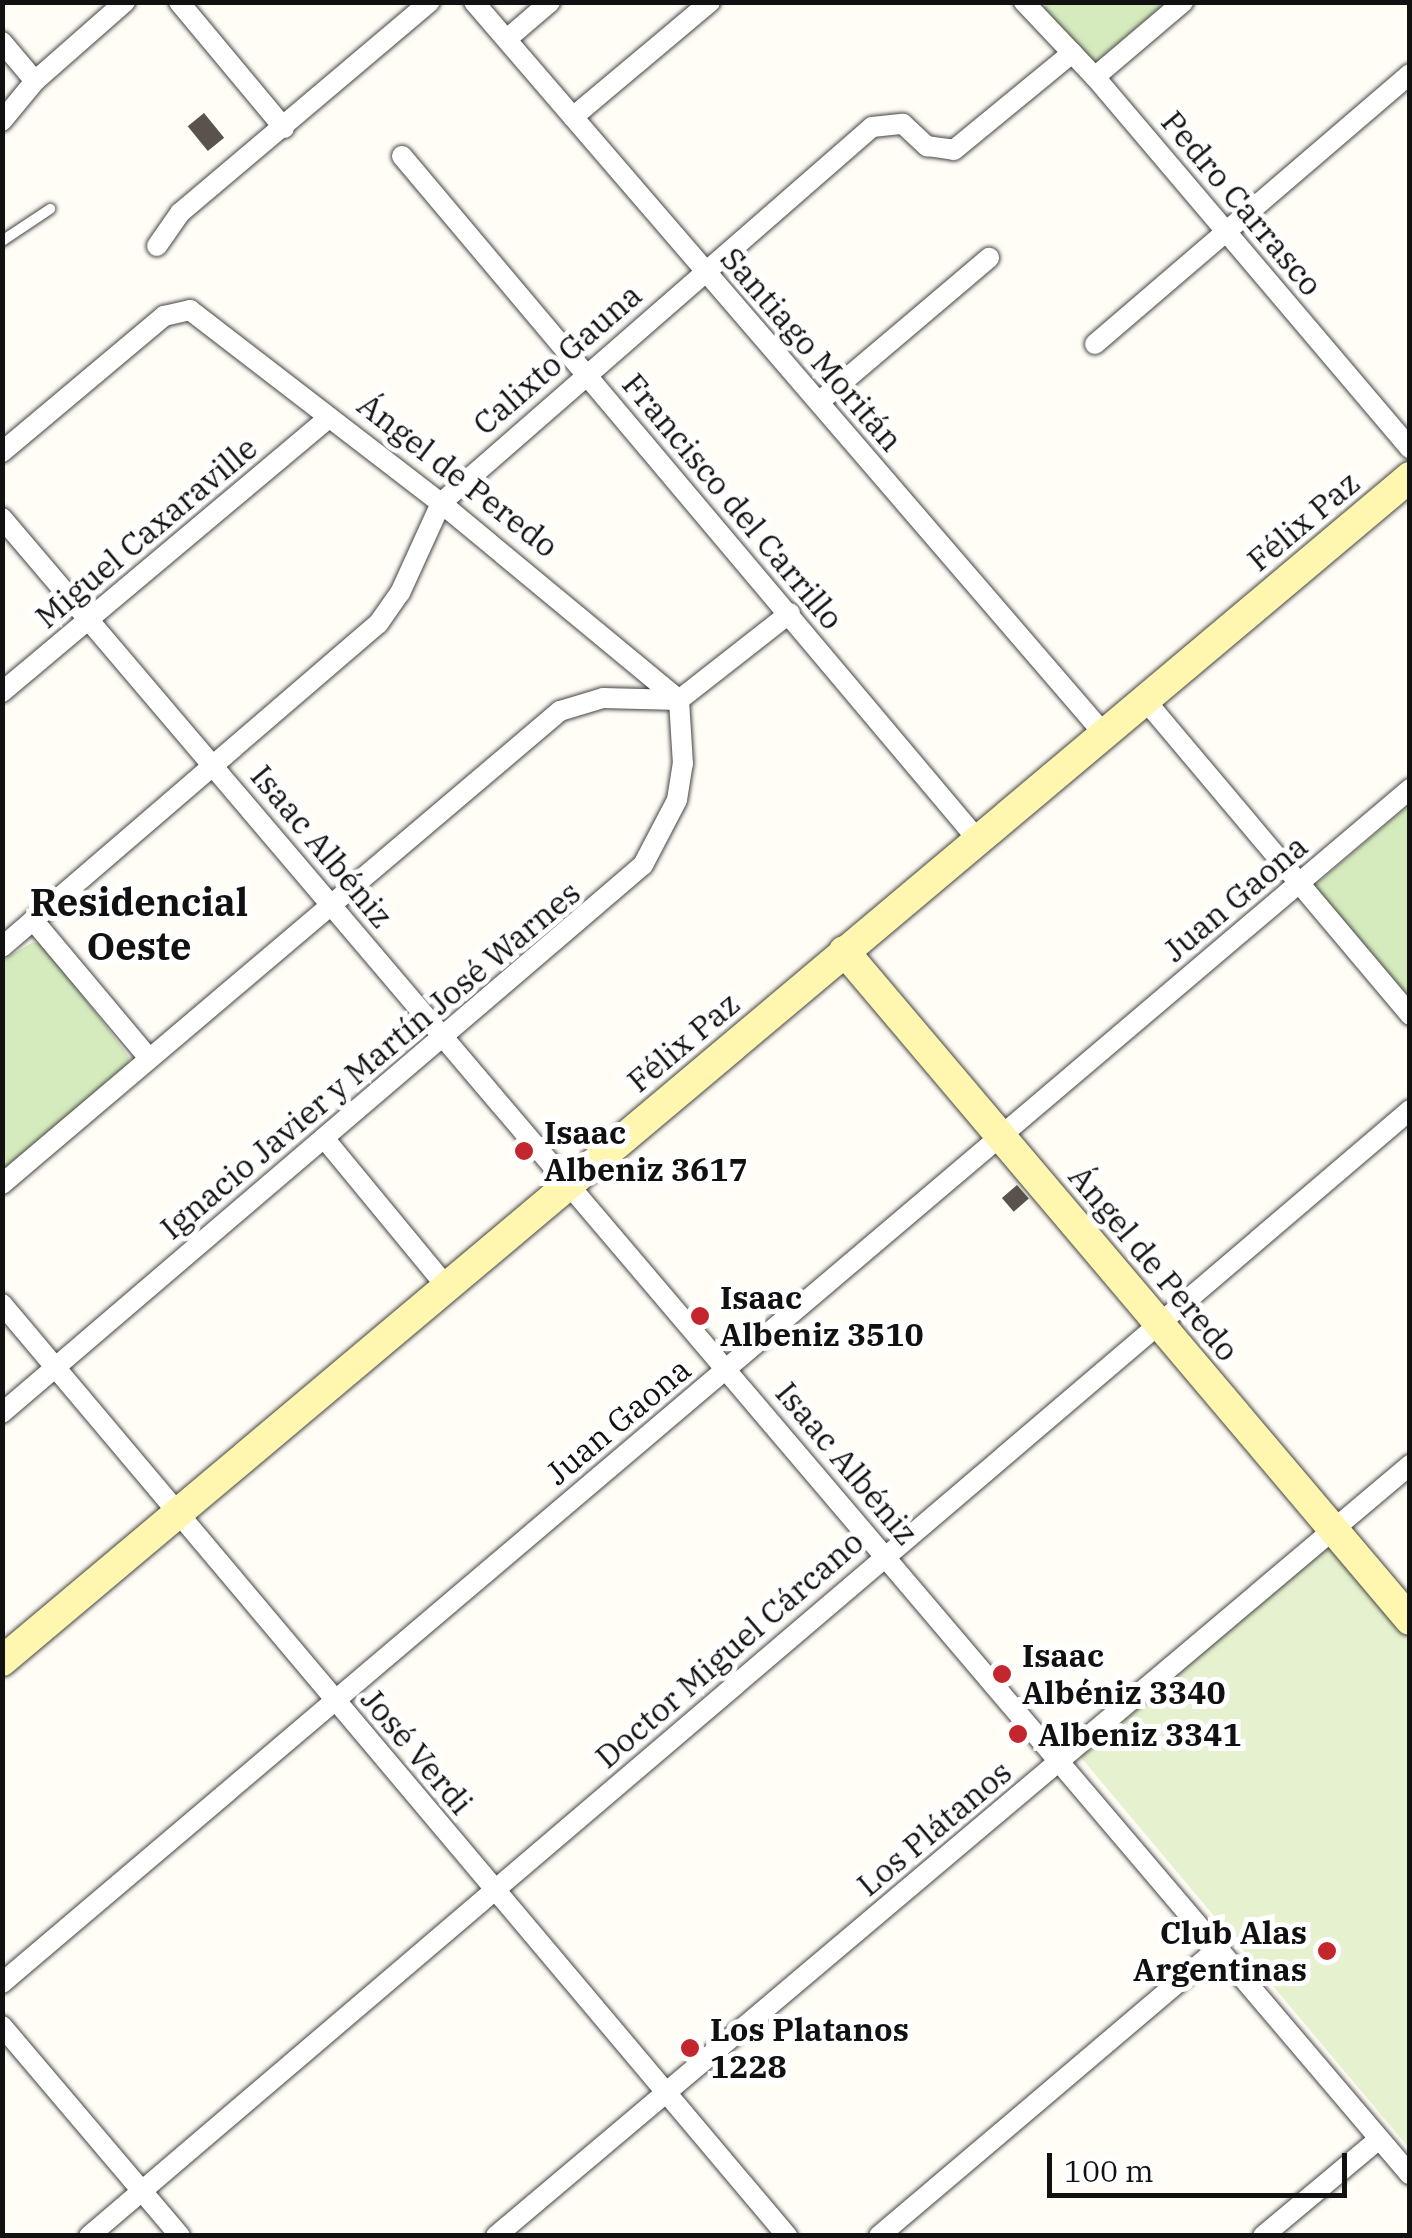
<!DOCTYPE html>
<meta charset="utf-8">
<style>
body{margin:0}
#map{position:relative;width:1412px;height:2238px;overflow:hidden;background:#fffdf5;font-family:"IBM Plex Serif",serif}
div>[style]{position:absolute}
.green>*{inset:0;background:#d5ebbd}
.pitch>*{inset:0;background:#e6f2cf}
.building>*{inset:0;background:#5a524d;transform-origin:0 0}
.roads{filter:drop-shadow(0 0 2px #444) drop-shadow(0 0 2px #444)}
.service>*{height:10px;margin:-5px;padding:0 5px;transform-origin:5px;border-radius:5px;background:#fff}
.minor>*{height:20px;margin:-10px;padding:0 10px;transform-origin:10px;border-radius:10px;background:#fff}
.secondary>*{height:30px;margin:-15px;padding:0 15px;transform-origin:15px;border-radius:15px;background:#fff6b0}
.dots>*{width:28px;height:28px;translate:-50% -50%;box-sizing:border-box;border:5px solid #fff;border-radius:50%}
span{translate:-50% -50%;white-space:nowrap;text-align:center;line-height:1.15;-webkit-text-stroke:10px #fff;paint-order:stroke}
.street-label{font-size:32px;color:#111}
.poi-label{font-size:32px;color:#111;font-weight:700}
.left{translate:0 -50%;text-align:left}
.right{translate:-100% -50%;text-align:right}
.quarter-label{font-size:38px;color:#111;font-weight:700}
.frame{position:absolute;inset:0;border:5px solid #111;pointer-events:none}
.scale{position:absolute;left:1047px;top:2153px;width:300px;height:45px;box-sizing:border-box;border:5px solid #111;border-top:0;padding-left:12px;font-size:30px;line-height:35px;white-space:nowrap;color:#111;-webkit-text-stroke:8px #fff;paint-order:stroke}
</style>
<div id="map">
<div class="green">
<div style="clip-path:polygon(1049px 3px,1165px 3px,1093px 65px,1041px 10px)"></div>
<div style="clip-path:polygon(1409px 805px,1409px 1002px,1312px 888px)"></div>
<div style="clip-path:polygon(33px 942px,45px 946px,130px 1058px,124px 1072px,3px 1175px,3px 960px)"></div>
</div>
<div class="pitch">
<div style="clip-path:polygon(1331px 1542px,1409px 1636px,1409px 2148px,1078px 1754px)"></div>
</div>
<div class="building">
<div style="left:204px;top:113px;width:32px;height:21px;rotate:51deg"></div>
<div style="left:1017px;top:1185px;width:18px;height:20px;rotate:49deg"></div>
</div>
<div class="roads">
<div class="service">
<div style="left:2px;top:241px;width:58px;rotate:-33.7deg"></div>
</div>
<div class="minor">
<div style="left:179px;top:2px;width:164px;rotate:50.2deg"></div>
<div style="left:474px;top:2px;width:966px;rotate:49.28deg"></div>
<div style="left:1024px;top:2px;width:103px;rotate:46.6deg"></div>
<div style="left:1095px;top:77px;width:487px;rotate:49.7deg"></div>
<div style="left:507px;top:39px;width:57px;rotate:-40.7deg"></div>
<div style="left:2px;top:42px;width:51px;rotate:49.8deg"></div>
<div style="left:1095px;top:77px;width:116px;rotate:-40.4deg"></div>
<div style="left:573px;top:117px;width:179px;rotate:-40deg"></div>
<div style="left:2px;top:121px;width:52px;rotate:-50.5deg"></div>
<div style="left:35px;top:81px;width:120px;rotate:-41.3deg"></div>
<div style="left:402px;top:156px;width:894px;rotate:49.9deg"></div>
<div style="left:157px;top:246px;width:40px;rotate:-55.1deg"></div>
<div style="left:180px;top:213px;width:327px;rotate:-40.2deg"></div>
<div style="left:1095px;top:344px;width:415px;rotate:-40.6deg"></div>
<div style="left:819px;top:402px;width:223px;rotate:-40.3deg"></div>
<div style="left:2px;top:452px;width:212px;rotate:-40deg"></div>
<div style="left:164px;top:316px;width:27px;rotate:-13deg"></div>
<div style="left:190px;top:310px;width:317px;rotate:37.6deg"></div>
<div style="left:441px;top:503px;width:309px;rotate:39.6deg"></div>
<div style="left:2px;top:518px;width:2174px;rotate:49.64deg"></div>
<div style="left:2px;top:692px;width:427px;rotate:-40deg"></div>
<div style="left:1145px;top:700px;width:412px;rotate:49.9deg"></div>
<div style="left:33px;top:920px;width:180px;rotate:50deg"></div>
<div style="left:2px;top:947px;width:496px;rotate:-40.7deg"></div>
<div style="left:378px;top:624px;width:38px;rotate:-55deg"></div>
<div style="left:400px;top:593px;width:99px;rotate:-65.5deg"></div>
<div style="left:441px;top:503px;width:572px;rotate:-41.1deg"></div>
<div style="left:872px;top:127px;width:31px;rotate:-6deg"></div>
<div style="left:903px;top:124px;width:33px;rotate:43deg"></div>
<div style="left:927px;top:146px;width:27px;rotate:8deg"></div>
<div style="left:954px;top:150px;width:153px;rotate:-39.4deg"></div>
<div style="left:324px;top:1138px;width:193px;rotate:50.5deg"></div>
<div style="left:2px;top:1184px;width:732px;rotate:-40.29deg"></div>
<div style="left:560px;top:711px;width:45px;rotate:-16.8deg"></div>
<div style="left:603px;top:698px;width:76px;rotate:1.5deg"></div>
<div style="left:679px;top:700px;width:141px;rotate:-38.1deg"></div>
<div style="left:2px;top:1304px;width:1219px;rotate:49.89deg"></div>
<div style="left:2px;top:1413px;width:843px;rotate:-40.53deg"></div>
<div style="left:643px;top:865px;width:73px;rotate:-62.4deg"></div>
<div style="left:677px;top:800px;width:36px;rotate:-81deg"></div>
<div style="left:683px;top:764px;width:64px;rotate:-93.6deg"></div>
<div style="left:2px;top:1983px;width:1846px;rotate:-40.3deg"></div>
<div style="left:2px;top:2026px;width:275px;rotate:49.7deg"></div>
<div style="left:89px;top:2236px;width:1736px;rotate:-40.44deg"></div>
<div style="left:496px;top:2236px;width:1196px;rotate:-40.15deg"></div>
<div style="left:879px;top:2236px;width:446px;rotate:-40.3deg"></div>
<div style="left:1263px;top:2236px;width:151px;rotate:-39.9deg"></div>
</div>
<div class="secondary">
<div style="left:844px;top:951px;width:876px;rotate:49.77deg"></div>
<div style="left:2px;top:1661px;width:1840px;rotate:-40.06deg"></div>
</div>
</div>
<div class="dots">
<div style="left:524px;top:1151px;background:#c4262e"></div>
<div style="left:700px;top:1316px;background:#c4262e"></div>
<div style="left:1002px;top:1674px;background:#c4262e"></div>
<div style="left:1018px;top:1734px;background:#c4262e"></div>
<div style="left:1327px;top:1951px;background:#c4262e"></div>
<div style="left:690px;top:2048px;background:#c4262e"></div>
</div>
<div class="street-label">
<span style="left:1242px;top:203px;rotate:50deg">Pedro Carrasco</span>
<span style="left:812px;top:349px;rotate:49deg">Santiago Moritán</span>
<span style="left:557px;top:359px;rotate:-41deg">Calixto Gauna</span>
<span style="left:458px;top:475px;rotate:38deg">Ángel de Peredo</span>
<span style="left:733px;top:501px;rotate:50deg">Francisco del Carrillo</span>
<span style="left:1303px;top:521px;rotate:-40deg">Félix Paz</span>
<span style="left:146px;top:532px;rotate:-40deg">Miguel Caxaraville</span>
<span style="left:322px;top:846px;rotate:50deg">Isaac Albéniz</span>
<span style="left:1235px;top:898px;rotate:-40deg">Juan Gaona</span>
<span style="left:683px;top:1042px;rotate:-40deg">Félix Paz</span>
<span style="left:370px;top:1060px;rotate:-40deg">Ignacio Javier y Martín José Warnes</span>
<span style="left:1154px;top:1263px;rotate:50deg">Ángel de Peredo</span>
<span style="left:618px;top:1421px;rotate:-40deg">Juan Gaona</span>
<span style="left:847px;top:1463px;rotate:50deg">Isaac Albéniz</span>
<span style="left:729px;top:1649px;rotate:-41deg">Doctor Miguel Cárcano</span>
<span style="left:417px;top:1751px;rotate:50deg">José Verdi</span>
<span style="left:934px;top:1828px;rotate:-40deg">Los Plátanos</span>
</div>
<div class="poi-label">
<span class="left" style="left:544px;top:1151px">Isaac<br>Albeniz 3617</span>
<span class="left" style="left:720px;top:1316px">Isaac<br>Albeniz 3510</span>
<span class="left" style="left:1022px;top:1674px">Isaac<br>Albéniz 3340</span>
<span class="left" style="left:1038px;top:1734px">Albeniz 3341</span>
<span class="right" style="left:1307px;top:1951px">Club Alas<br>Argentinas</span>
<span class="left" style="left:710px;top:2048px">Los Platanos<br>1228</span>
</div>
<div class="quarter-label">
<span style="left:139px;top:924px">Residencial<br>Oeste</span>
</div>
<div class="frame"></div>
<div class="scale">100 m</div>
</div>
